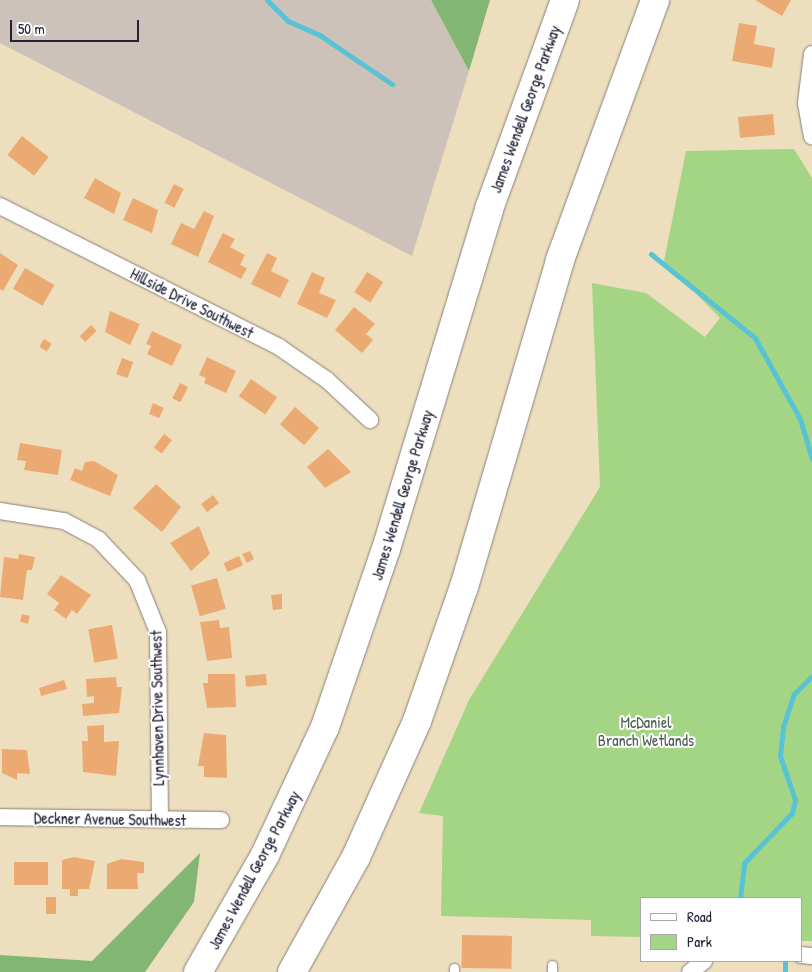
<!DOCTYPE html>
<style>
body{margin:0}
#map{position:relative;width:812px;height:972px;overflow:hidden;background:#eddfbe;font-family:"Patrick Hand",sans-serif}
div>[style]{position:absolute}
.industrial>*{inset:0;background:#cdc2b9}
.green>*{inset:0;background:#a3d584}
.forest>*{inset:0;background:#82b672}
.stream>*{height:5px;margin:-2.5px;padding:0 2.5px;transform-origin:2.5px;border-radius:2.5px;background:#58c3d4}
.building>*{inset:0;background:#ecaa73;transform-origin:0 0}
.roads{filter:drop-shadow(0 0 1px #88807c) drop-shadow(0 0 1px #88807c)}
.service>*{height:9px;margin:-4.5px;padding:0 4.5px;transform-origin:4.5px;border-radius:4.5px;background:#fff}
.minor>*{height:16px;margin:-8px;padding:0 8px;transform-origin:8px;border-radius:8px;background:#fff}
.motorway>*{height:28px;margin:-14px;padding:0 14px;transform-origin:14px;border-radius:14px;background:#fff}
span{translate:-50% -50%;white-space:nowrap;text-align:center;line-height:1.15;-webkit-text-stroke:4px #fff;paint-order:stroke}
.street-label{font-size:16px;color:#22223b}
.park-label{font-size:16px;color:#4f6155}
.legend{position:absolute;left:640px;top:897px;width:162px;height:65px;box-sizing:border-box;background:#fff;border:1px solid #a7a7b1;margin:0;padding:6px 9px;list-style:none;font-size:15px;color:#22223b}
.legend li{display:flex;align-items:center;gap:10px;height:25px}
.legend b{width:25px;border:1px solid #a7a7b1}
.scale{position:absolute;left:10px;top:20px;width:129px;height:22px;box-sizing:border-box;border:2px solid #22223b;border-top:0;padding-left:6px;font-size:15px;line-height:18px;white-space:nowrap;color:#22223b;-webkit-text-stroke:4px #fff;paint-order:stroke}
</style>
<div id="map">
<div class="industrial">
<div style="clip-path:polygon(0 0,431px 0,469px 71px,412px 256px,0 43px)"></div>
</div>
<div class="green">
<div style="clip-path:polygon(794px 149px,812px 178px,812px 941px,801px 941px,801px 898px,641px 898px,641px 937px,591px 936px,591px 920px,441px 916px,443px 816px,419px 813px,469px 700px,600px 487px,592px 283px,646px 293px,705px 337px,720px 318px,664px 261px,686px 151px)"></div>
</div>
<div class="forest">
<div style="clip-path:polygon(431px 0,490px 0,469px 71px)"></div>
<div style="clip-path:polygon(200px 853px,194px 902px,145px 972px,0 972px,0 955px,92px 961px)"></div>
</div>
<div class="stream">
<div style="left:267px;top:0;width:30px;rotate:45deg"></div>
<div style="left:288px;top:21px;width:36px;rotate:24deg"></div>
<div style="left:321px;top:36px;width:86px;rotate:34.1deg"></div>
<div style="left:651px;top:254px;width:134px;rotate:38.9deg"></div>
<div style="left:755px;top:338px;width:93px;rotate:60.9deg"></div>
<div style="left:800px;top:419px;width:42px;rotate:73.3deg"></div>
<div style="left:740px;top:898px;width:35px;rotate:-83deg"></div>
<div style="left:744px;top:863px;width:69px;rotate:-46.2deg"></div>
<div style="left:792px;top:813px;width:13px;rotate:-77deg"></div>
<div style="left:795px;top:800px;width:46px;rotate:-108.8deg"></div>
<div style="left:780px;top:756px;width:29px;rotate:-84deg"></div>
<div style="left:783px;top:727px;width:35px;rotate:-72deg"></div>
<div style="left:794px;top:694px;width:25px;rotate:-45deg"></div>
<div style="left:785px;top:972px;width:11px;rotate:-90deg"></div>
</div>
<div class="building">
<div style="clip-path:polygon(755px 0,791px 0,782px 16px)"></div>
<div style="clip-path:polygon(739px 23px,757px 26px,754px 44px,775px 48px,772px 68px,732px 61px)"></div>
<div style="left:773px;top:114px;width:21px;height:35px;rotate:85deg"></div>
<div style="left:22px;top:136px;width:34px;height:24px;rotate:38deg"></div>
<div style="clip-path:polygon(95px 178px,121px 193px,114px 214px,84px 198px)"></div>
<div style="left:174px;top:184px;width:11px;height:21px;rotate:27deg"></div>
<div style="clip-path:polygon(133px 198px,158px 210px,152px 233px,123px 220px)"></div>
<div style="clip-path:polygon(204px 211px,214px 216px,198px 257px,171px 244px,181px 223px,194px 229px)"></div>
<div style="clip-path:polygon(223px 233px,235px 239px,230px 247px,245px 255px,240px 265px,247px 268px,241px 279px,208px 262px)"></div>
<div style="clip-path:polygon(0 253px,18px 265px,3px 291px,0 289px)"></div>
<div style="clip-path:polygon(267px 253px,277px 258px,271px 271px,289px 280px,280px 298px,251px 284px)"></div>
<div style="left:25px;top:268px;width:34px;height:24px;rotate:30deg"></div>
<div style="clip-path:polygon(312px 272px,325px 278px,319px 293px,336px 300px,327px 318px,297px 304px)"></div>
<div style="left:367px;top:272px;width:19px;height:24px;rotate:32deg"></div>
<div style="clip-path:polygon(354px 307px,375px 324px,366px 334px,373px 340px,362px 353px,335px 330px)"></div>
<div style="clip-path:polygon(110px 311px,140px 324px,130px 345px,105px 332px)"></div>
<div style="left:91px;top:325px;width:8px;height:16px;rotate:45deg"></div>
<div style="clip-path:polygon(152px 331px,182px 345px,172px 366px,147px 354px,151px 346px,146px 344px)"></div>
<div style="left:44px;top:339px;width:9px;height:9px;rotate:32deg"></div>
<div style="clip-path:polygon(207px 357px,236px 371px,226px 393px,204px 383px,206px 378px,199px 375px)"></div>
<div style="left:122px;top:358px;width:12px;height:17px;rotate:20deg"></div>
<div style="left:251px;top:379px;width:32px;height:21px;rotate:35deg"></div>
<div style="left:180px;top:383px;width:9px;height:17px;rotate:27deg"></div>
<div style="clip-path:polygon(153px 403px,164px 408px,159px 418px,149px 414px)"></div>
<div style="left:295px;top:407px;width:32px;height:23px;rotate:41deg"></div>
<div style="left:164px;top:434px;width:10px;height:17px;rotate:37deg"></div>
<div style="clip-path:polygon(20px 443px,62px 450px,58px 475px,24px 470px,26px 461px,17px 460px)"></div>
<div style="clip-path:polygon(328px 449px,351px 472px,325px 488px,307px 467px)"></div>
<div style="clip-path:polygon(94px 461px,118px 475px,110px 496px,70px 480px,75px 468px,82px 471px,85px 462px)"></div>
<div style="clip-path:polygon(156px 484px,181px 507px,162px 532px,133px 508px)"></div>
<div style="left:213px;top:495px;width:10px;height:15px;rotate:53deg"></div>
<div style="clip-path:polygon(199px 526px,210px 554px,191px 571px,170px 543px)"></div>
<div style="clip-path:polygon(250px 551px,254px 559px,247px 563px,242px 554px)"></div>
<div style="clip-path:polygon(19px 554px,35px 557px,32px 570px,27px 570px,23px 600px,0 597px,4px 557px,18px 559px)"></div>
<div style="left:239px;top:556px;width:10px;height:17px;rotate:66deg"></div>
<div style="clip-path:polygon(61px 575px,91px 595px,77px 614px,72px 610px,66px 619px,54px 610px,59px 603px,47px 594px)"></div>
<div style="left:217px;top:578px;width:32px;height:27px;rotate:74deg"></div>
<div style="clip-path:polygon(282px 594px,282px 609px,273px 610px,271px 595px)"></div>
<div style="left:22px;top:614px;width:8px;height:8px;rotate:14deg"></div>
<div style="clip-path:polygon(219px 620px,220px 628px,229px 627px,232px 658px,207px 661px,200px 622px)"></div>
<div style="left:112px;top:625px;width:34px;height:24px;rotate:80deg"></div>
<div style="clip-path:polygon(208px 674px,235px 674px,236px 707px,207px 708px,203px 683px,208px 683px)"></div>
<div style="left:266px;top:674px;width:11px;height:21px;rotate:85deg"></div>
<div style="clip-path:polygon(116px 677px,117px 687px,122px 687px,119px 713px,83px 716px,82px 704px,94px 703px,94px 696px,87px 697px,86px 679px)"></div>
<div style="clip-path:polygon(64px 680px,67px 689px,41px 696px,39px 688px)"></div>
<div style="clip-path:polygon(104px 725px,104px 742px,119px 741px,116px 776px,83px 772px,82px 741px,88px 741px,87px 726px)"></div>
<div style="clip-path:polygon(204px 733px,226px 735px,227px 778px,204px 777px,204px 766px,198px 766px)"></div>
<div style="clip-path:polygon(2px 749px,27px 750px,30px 774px,17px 773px,17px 780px,2px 773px)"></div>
<div style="clip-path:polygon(74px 857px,95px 861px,89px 889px,78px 889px,78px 896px,70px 896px,70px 889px,62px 889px,62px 860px)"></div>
<div style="clip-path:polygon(121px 859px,144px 862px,144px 873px,137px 873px,138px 889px,107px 889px,107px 864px)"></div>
<div style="left:14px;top:862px;width:34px;height:23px"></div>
<div style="left:46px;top:897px;width:10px;height:17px"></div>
<div style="left:462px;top:935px;width:50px;height:33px;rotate:1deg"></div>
</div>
<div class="roads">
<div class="service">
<div style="left:454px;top:968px;width:4px;rotate:90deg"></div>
<div style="left:552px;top:972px;width:7px;rotate:-90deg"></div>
</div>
<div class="minor">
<div style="left:812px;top:54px;width:49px;rotate:97deg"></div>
<div style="left:806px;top:103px;width:34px;rotate:80deg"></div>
<div style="left:0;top:206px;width:313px;rotate:26.8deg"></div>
<div style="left:279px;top:347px;width:58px;rotate:34.5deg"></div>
<div style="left:327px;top:380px;width:59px;rotate:42.9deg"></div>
<div style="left:0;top:511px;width:65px;rotate:8.9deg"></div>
<div style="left:64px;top:521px;width:40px;rotate:28deg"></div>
<div style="left:99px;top:540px;width:55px;rotate:46.5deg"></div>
<div style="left:137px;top:580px;width:56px;rotate:68deg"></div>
<div style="left:158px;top:632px;width:187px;rotate:89.4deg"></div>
<div style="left:0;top:817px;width:221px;rotate:0.8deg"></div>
<div style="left:801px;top:955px;width:11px;rotate:5deg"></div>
<div style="left:690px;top:972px;width:18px;rotate:-38deg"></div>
</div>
<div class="motorway">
<div style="left:198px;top:972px;width:135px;rotate:-60.2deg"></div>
<div style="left:265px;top:855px;width:141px;rotate:-64.9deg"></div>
<div style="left:325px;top:727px;width:188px;rotate:-71.1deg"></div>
<div style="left:386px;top:549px;width:355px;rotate:-73.1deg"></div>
<div style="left:489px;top:209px;width:222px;rotate:-70deg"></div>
<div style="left:292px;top:972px;width:132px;rotate:-60.9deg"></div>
<div style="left:356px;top:857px;width:149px;rotate:-65.8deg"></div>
<div style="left:417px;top:721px;width:142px;rotate:-70.7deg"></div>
<div style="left:464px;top:587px;width:341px;rotate:-73.6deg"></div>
<div style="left:560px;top:260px;width:277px;rotate:-69.9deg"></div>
</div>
</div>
<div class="street-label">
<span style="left:525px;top:109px;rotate:-70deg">James Wendell George Parkway</span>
<span style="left:192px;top:303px;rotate:27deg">Hillside Drive Southwest</span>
<span style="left:402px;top:495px;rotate:-73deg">James Wendell George Parkway</span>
<span style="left:157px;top:708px;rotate:-91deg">Lynnhaven Drive Southwest</span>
<span style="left:110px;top:819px;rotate:1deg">Deckner Avenue Southwest</span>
<span style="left:254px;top:870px;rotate:-62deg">James Wendell George Parkway</span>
</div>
<div class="park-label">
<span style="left:646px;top:731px">McDaniel<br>Branch Wetlands</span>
</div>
<ul class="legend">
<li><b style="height:6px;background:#fff"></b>Road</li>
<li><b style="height:14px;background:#a3d584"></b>Park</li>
</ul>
<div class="scale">50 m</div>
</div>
